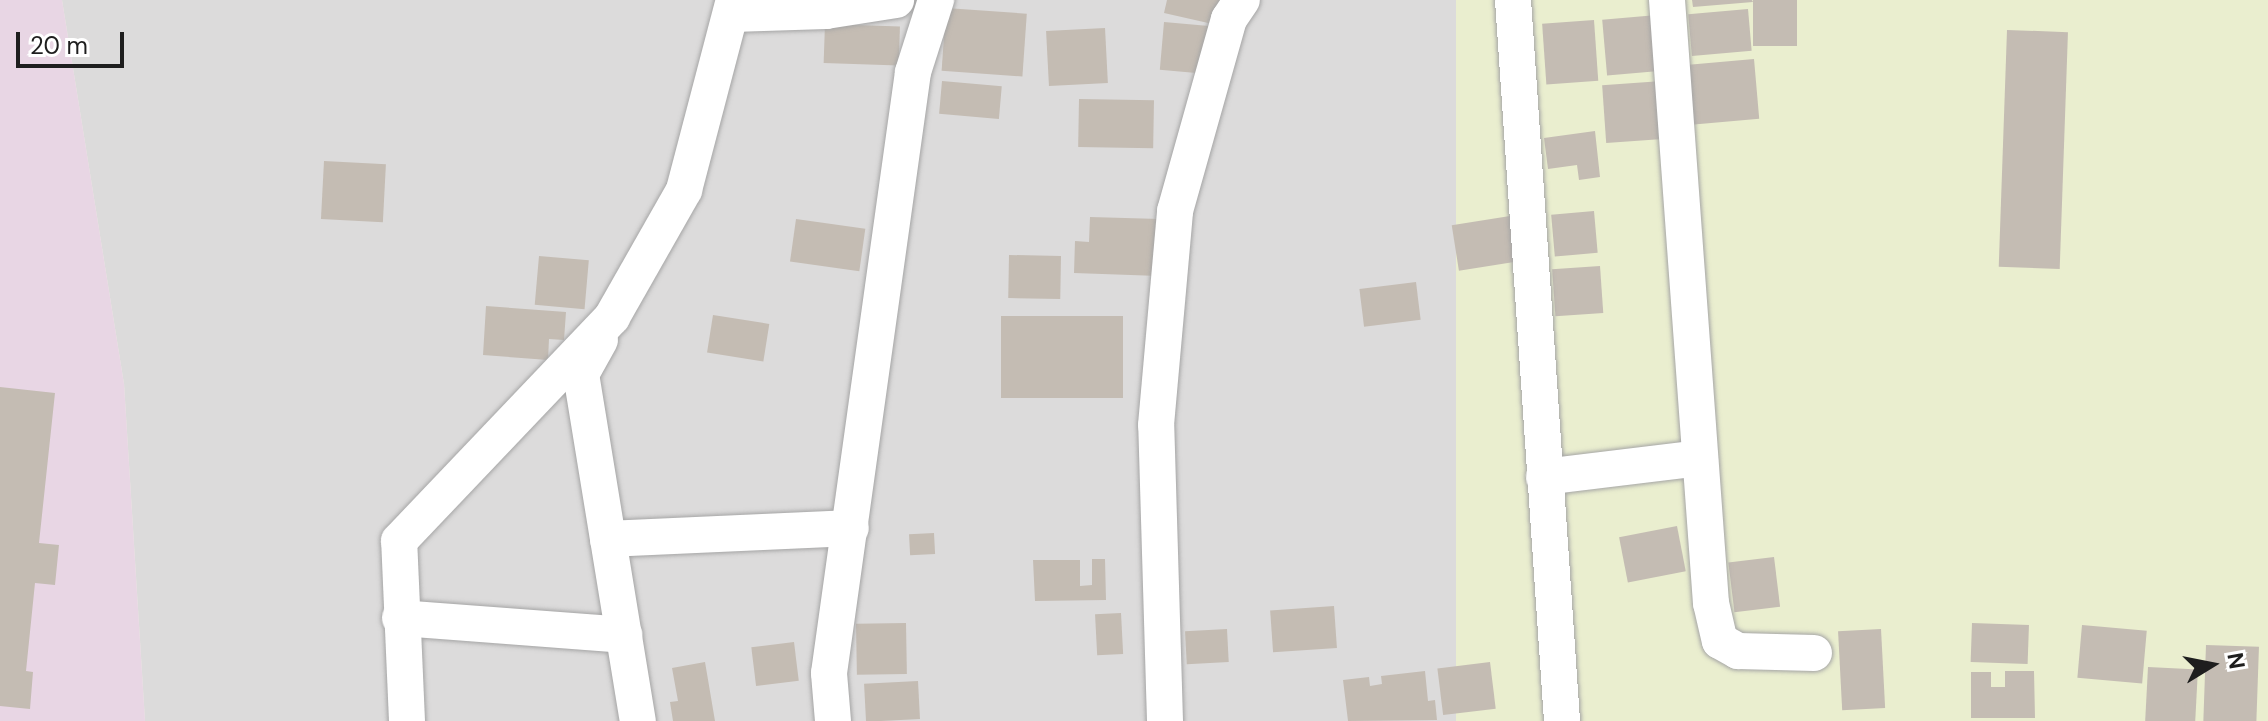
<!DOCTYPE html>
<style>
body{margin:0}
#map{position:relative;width:2268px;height:721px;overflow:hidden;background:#efece4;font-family:"DM Sans",sans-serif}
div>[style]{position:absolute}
.residential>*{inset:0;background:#dcdbdb}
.industrial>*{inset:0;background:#e8d6e4}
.farmland>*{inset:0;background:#eaeecf;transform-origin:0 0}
.building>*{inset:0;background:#c4bcb3;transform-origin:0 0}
.roads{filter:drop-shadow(0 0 2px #a5a5a5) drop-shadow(0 0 2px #a5a5a5)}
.street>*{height:36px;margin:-18px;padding:0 18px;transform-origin:18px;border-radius:18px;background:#fff}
span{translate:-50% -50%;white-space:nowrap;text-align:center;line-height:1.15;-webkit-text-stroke:8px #fff;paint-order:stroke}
.north{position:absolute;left:2172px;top:625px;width:80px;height:80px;-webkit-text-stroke:6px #fff;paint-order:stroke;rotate:80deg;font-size:22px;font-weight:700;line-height:32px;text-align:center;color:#1e1e1e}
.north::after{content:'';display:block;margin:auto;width:28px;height:36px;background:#1e1e1e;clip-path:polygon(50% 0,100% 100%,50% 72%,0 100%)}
.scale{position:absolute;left:16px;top:32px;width:108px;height:36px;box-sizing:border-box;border:4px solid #1e1e1e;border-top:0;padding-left:10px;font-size:24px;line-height:28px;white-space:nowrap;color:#1e1e1e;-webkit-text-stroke:6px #fff;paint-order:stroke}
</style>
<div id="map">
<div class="residential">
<div style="clip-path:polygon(62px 0,1486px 0,1575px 721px,145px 721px,124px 384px)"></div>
</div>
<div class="industrial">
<div style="clip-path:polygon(0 0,62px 0,124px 384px,145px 721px,0 721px)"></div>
</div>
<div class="farmland">
<div style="left:1456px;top:0;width:812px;height:730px"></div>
</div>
<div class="building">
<div style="clip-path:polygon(1167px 0,1223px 0,1217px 25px,1164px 13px)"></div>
<div style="clip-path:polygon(1692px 0,1752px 0,1753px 2px,1693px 7px)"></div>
<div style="left:1753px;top:0;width:44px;height:46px"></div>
<div style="left:946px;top:8px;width:81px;height:63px;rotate:4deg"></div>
<div style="left:1748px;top:9px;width:42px;height:60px;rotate:85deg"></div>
<div style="left:1657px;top:15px;width:56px;height:55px;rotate:85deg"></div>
<div style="left:1594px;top:20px;width:61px;height:52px;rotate:86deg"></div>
<div style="left:1164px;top:22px;width:45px;height:48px;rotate:5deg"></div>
<div style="left:825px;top:24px;width:75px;height:39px;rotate:2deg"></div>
<div style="left:1105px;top:28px;width:55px;height:59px;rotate:87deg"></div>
<div style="left:2007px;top:30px;width:61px;height:237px;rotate:2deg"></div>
<div style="left:1754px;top:59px;width:60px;height:71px;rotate:85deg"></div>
<div style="left:942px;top:81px;width:60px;height:33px;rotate:5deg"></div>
<div style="left:1662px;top:81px;width:58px;height:60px;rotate:86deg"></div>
<div style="left:1079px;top:99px;width:75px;height:48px;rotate:1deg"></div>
<div style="clip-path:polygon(1595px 131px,1600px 177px,1579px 180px,1577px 165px,1548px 169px,1544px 138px)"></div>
<div style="left:324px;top:161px;width:62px;height:58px;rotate:3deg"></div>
<div style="left:1594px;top:211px;width:42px;height:43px;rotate:85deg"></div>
<div style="left:1510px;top:216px;width:46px;height:59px;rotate:81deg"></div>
<div style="clip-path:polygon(1090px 217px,1160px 219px,1159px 276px,1074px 273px,1075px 241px,1089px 242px)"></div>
<div style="left:796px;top:219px;width:70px;height:43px;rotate:8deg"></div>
<div style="left:1009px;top:255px;width:52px;height:43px;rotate:1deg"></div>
<div style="left:539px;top:256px;width:50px;height:49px;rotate:5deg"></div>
<div style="left:1600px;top:266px;width:47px;height:48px;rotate:86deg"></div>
<div style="left:1416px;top:282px;width:38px;height:57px;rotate:83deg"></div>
<div style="clip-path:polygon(486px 306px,566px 312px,564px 340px,549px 339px,548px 360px,483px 355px)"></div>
<div style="left:713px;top:315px;width:57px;height:38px;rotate:9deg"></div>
<div style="left:1001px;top:316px;width:122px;height:82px"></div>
<div style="clip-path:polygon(0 387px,55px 393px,39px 543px,59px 545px,55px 585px,35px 583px,26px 671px,33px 672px,30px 709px,0 706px)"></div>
<div style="left:1677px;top:526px;width:46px;height:59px;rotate:79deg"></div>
<div style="left:934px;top:533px;width:21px;height:25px;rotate:87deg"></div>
<div style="left:1774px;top:557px;width:50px;height:46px;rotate:83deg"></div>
<div style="clip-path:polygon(1092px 559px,1105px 559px,1106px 600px,1035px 601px,1033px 560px,1080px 560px,1080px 586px,1092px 585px)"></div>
<div style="left:1334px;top:606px;width:42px;height:64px;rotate:86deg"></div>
<div style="left:1121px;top:613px;width:41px;height:26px;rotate:87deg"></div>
<div style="left:906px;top:623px;width:51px;height:50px;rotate:89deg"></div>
<div style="left:1972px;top:623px;width:57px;height:39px;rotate:2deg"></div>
<div style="left:2082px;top:625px;width:65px;height:53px;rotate:5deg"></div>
<div style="left:1227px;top:629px;width:33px;height:42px;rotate:87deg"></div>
<div style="left:1881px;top:629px;width:79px;height:43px;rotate:87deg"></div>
<div style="left:794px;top:642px;width:39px;height:43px;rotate:83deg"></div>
<div style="left:2206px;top:645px;width:53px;height:76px;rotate:2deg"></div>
<div style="clip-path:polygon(705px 662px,715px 721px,673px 721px,670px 702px,678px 701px,672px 668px)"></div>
<div style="left:1490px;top:662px;width:47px;height:53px;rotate:83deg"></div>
<div style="left:2148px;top:667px;width:50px;height:54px;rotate:3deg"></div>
<div style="clip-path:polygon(1425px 671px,1428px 701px,1435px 700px,1437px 720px,1348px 721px,1343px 680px,1369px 677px,1370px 686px,1382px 684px,1381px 676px)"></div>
<div style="clip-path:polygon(2005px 671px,2034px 671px,2035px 718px,1971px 718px,1971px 672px,1991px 672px,1991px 687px,2005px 687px)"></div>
<div style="left:918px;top:681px;width:38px;height:54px;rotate:87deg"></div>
</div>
<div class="roads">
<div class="street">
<div style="left:1513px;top:0;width:723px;rotate:86.11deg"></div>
<div style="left:1667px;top:0;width:605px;rotate:85.83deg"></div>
<div style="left:1711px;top:603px;width:39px;rotate:77deg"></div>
<div style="left:1720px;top:641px;width:21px;rotate:29deg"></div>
<div style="left:1738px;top:651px;width:76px;rotate:1.5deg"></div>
<div style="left:732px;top:14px;width:94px;rotate:-1.8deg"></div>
<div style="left:826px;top:11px;width:71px;rotate:-8.9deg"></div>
<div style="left:600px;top:340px;width:39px;rotate:119deg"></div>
<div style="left:581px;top:374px;width:352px;rotate:80.7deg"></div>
<div style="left:1544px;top:477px;width:157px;rotate:-6.9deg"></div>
<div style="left:608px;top:539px;width:243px;rotate:-2.6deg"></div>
<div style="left:400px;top:618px;width:225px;rotate:4.3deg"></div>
<div style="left:407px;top:721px;width:180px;rotate:-92.5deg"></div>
<div style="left:399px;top:541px;width:309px;rotate:-46.4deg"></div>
<div style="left:612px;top:317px;width:146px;rotate:-60.4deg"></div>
<div style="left:684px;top:190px;width:196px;rotate:-75.3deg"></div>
<div style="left:833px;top:721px;width:48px;rotate:-94.8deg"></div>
<div style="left:829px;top:673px;width:607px;rotate:-82.04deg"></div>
<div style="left:913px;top:72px;width:76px;rotate:-72.3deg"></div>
<div style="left:1165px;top:721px;width:296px;rotate:-91.7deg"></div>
<div style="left:1156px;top:425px;width:215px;rotate:-84.9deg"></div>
<div style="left:1175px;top:211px;width:199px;rotate:-74.3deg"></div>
<div style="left:1229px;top:19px;width:23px;rotate:-56deg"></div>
</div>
</div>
<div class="north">N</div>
<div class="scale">20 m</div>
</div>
